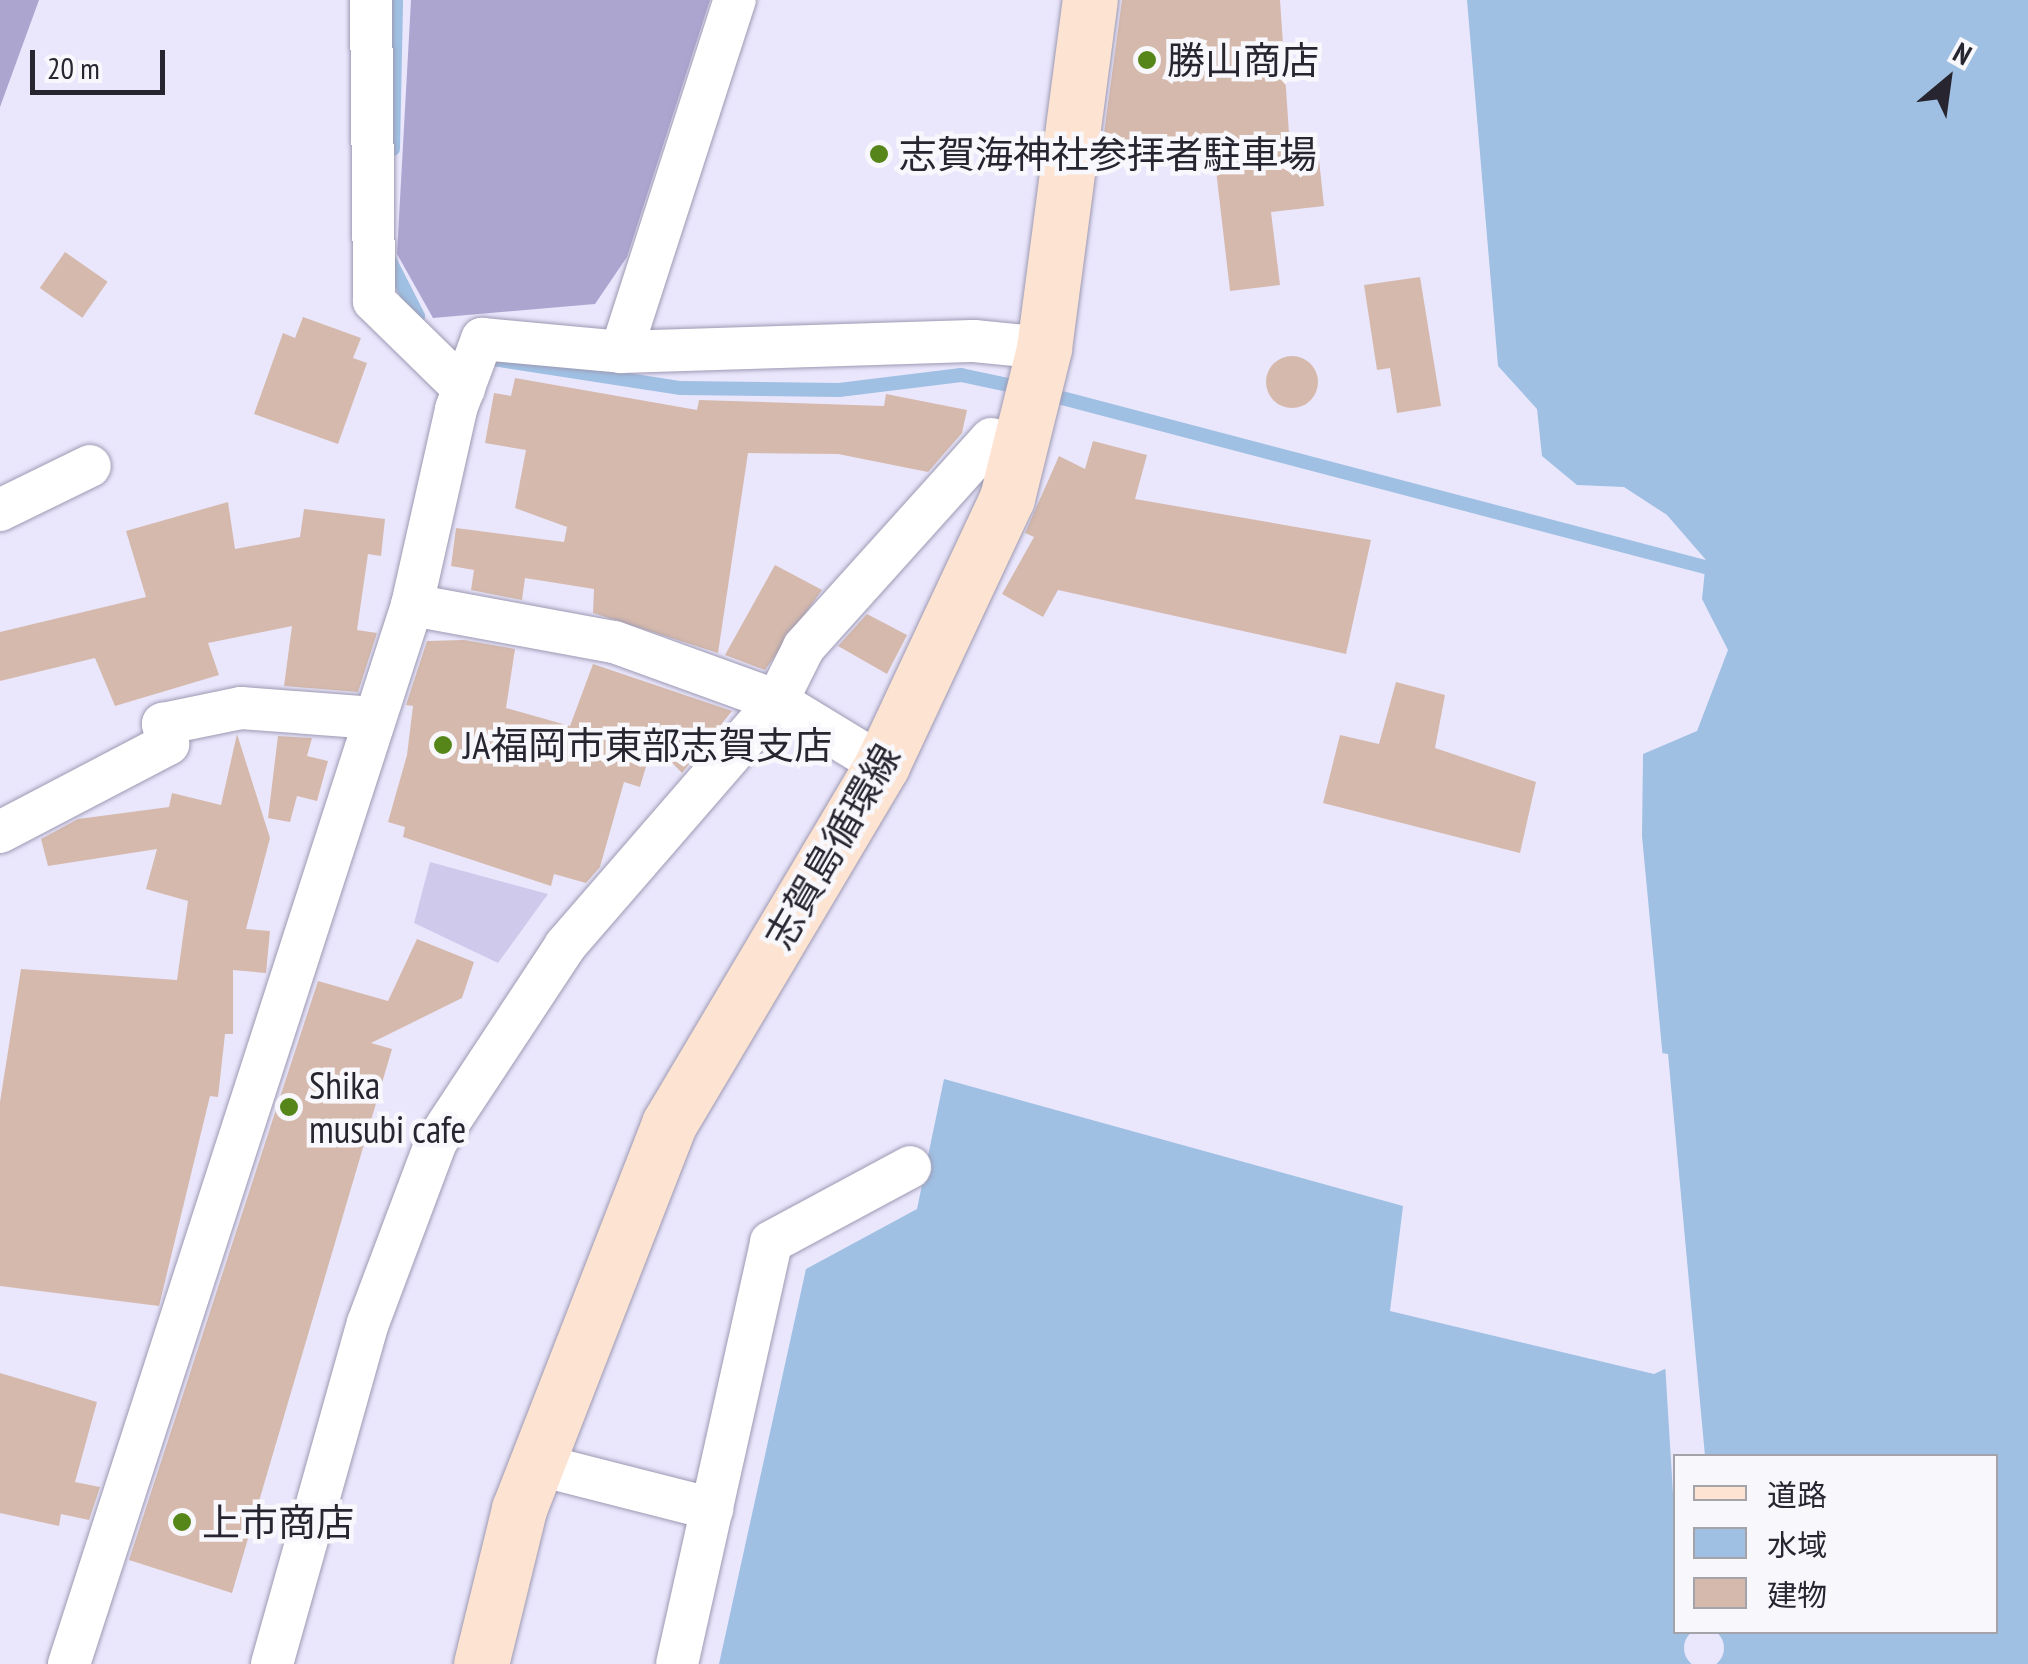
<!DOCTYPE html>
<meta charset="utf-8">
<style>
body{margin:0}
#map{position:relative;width:2028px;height:1664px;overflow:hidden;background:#eae7fd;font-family:"PT Sans Narrow","Noto Sans JP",sans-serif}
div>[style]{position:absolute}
.green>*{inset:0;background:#cfcaeb}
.forest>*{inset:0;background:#aca5d0}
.water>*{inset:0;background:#9fc0e3}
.pier>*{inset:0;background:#eae7fd}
.round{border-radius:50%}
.stream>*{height:14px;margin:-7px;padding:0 7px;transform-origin:7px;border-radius:7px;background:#9fc0e3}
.building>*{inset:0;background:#d5b9ac;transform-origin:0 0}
.roads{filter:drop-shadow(0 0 2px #9d99b2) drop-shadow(0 0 2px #9d99b2)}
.minor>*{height:42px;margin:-21px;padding:0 21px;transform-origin:21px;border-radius:21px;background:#fff}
.secondary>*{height:55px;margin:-27.5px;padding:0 27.5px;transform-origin:27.5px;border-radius:27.5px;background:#fde4d2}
.dots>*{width:28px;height:28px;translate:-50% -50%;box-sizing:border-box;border:5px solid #f7f7fc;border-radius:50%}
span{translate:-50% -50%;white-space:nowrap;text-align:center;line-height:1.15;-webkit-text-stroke:9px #f7f7fc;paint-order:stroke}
.poi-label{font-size:38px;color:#27252f}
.left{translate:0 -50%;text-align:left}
.street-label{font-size:38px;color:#27252f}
.legend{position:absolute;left:1673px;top:1454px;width:325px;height:180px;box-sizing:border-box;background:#f7f7fc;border:2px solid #a4a3aa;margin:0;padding:12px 18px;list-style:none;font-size:30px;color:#27252f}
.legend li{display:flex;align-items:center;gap:20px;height:50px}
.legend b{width:50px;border:2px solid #a4a3aa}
.north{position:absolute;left:1898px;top:30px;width:100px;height:100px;-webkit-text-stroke:8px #f7f7fc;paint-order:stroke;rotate:29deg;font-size:28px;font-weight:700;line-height:40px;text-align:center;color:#27252f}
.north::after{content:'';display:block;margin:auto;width:35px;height:45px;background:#27252f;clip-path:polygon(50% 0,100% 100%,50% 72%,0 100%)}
.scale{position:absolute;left:30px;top:50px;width:135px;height:45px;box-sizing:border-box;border:5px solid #27252f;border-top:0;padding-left:12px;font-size:30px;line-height:35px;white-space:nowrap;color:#27252f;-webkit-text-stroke:8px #f7f7fc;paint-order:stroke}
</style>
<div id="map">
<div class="green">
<div style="clip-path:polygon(430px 862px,548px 894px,498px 963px,414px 923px)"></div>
</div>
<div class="forest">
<div style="clip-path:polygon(0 0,39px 0,0 107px)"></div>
<div style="clip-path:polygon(411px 0,710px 0,627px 257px,595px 304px,433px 318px,397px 254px)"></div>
</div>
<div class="water">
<div style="clip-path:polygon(evenodd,1467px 0,2028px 0,2028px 1664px,719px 1664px,806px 1269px,917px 1209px,944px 1079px,1403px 1206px,1390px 1311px,1654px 1374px,1691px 1357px,1642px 836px,1643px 754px,1697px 731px,1728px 650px,1702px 599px,1706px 560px,1667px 515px,1624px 487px,1577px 485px,1542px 456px,1537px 409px,1498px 366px,1467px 0,1676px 1456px,1996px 1456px,1996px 1632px,1676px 1632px,1676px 1456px)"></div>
</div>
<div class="pier">
<div style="clip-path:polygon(1660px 1053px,1668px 1054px,1705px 1456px,1676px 1456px,1675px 1526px,1665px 1363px,1686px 1354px)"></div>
<div class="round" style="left:1684px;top:1628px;width:40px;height:40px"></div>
</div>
<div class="stream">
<div style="left:393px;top:149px;width:149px;rotate:-88.8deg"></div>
<div style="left:390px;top:261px;width:62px;rotate:63deg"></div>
<div style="left:493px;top:359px;width:190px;rotate:8.8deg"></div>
<div style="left:681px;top:388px;width:158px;rotate:0.7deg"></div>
<div style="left:839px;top:390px;width:123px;rotate:-7deg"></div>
<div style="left:961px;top:375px;width:62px;rotate:12deg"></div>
<div style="left:1043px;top:393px;width:704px;rotate:14.73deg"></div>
</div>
<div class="building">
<div style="clip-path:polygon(1122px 0,1280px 0,1291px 163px,1319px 160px,1324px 206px,1271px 212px,1280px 285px,1230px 291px,1213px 144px,1102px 148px)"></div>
<div style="left:65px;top:252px;width:52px;height:44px;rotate:35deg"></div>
<div style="clip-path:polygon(1420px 277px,1441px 406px,1397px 413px,1390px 368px,1377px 370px,1364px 285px)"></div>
<div style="clip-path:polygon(303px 317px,361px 338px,353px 358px,367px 363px,338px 444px,254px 414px,283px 333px,295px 338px)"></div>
<div class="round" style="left:1266px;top:356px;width:52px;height:52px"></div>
<div style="clip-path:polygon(515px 378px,697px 410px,699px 400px,884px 406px,886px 394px,967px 410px,962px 433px,928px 472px,838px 454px,748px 453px,718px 653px,593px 613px,594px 589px,525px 578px,522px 600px,471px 590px,474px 570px,451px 566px,456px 528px,564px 542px,567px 527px,515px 508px,526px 450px,485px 443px,494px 393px,511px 396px)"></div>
<div style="clip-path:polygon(1093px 441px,1147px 455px,1135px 499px,1371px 540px,1346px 654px,1058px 590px,1043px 617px,1002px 594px,1034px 537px,1025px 533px,1059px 456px,1085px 469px)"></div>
<div style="clip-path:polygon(228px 502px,235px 549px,300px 537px,304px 509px,385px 519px,381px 556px,368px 554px,357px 630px,377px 633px,358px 692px,284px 686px,292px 626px,208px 643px,219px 675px,115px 706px,95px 658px,0 681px,0 632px,146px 597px,126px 531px)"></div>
<div style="clip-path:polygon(775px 565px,822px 590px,765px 670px,725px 655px)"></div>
<div style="clip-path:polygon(867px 614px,907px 635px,887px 674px,838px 646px)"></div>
<div style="clip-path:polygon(464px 640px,515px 649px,506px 708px,570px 726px,593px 664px,732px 711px,682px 773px,653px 743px,640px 787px,624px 782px,600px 867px,586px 883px,554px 874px,551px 886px,403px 837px,405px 827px,388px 822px,407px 755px,413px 706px,406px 705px,427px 641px)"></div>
<div style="clip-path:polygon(1396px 682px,1445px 695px,1435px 748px,1536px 782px,1520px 853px,1323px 803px,1340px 735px,1379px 744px)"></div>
<div style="clip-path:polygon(237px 734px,270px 838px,246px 929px,270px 931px,266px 973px,233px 970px,233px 1034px,225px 1034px,218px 1097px,210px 1096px,159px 1306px,0 1286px,0 1102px,21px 969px,177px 980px,188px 901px,146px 889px,157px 849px,48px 866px,41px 839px,78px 819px,169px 807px,172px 793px,221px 805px)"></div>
<div style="clip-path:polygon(278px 736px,312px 738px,307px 756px,328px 761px,317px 801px,297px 796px,290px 822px,268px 818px)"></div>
<div style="clip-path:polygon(417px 939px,474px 962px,462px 998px,371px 1043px,392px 1049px,232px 1593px,129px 1560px,318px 981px,388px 1001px)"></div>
<div style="clip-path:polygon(0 1373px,97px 1402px,75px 1482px,100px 1487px,89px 1520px,61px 1514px,59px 1526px,0 1513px)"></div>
</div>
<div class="roads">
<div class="minor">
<div style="left:371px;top:0;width:301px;rotate:89.4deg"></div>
<div style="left:374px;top:301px;width:126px;rotate:44.4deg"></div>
<div style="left:621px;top:352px;width:370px;rotate:-72.1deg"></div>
<div style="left:0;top:510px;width:100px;rotate:-26.1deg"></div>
<div style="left:412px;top:605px;width:205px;rotate:10.4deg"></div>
<div style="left:614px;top:642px;width:173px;rotate:19.9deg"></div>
<div style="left:777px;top:701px;width:123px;rotate:31.4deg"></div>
<div style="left:0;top:832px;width:190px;rotate:-27.6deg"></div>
<div style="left:168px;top:744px;width:21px;rotate:-104deg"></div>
<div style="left:163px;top:724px;width:80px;rotate:-11.6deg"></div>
<div style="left:241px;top:708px;width:133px;rotate:4.3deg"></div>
<div style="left:536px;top:1464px;width:182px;rotate:14.3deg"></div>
<div style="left:69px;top:1664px;width:1113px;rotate:-72.05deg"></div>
<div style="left:412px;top:605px;width:201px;rotate:-77.3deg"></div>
<div style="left:456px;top:409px;width:75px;rotate:-69.6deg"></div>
<div style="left:482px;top:339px;width:140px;rotate:5.3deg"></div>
<div style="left:621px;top:352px;width:353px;rotate:-1.8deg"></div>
<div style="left:974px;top:341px;width:70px;rotate:5.7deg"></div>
<div style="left:272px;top:1664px;width:354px;rotate:-74.3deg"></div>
<div style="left:368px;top:1323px;width:193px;rotate:-69.4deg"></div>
<div style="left:436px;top:1142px;width:235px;rotate:-56.6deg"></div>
<div style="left:565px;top:946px;width:324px;rotate:-49.1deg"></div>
<div style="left:777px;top:701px;width:60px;rotate:-63.4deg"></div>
<div style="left:804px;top:647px;width:280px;rotate:-48deg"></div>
<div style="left:677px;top:1664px;width:432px;rotate:-77.4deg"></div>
<div style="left:771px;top:1242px;width:158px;rotate:-28.3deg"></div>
</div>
<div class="secondary">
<div style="left:481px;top:1664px;width:160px;rotate:-76.2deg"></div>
<div style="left:519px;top:1509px;width:413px;rotate:-68.7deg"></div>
<div style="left:669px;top:1124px;width:417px;rotate:-59.3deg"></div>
<div style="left:882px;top:765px;width:295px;rotate:-64.9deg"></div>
<div style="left:1007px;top:498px;width:154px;rotate:-76.1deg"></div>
<div style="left:1044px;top:348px;width:351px;rotate:-82.5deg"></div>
</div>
</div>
<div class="dots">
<div style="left:1147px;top:60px;background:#56861a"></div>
<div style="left:879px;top:154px;background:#56861a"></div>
<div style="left:443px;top:745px;background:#56861a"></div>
<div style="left:289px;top:1107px;background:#56861a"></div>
<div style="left:182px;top:1522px;background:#56861a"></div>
</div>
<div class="poi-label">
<span class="left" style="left:1167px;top:60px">勝山商店</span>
<span class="left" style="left:899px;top:154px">志賀海神社参拝者駐車場</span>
<span class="left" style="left:463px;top:745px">JA福岡市東部志賀支店</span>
<span class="left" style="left:309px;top:1107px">Shika<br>musubi cafe</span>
<span class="left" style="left:202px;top:1522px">上市商店</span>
</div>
<div class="street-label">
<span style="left:832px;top:846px;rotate:-60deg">志賀島循環線</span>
</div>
<ul class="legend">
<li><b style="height:12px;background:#fde4d2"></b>道路</li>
<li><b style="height:28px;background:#9fc0e3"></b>水域</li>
<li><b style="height:28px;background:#d5b9ac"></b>建物</li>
</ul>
<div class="north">N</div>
<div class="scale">20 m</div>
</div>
